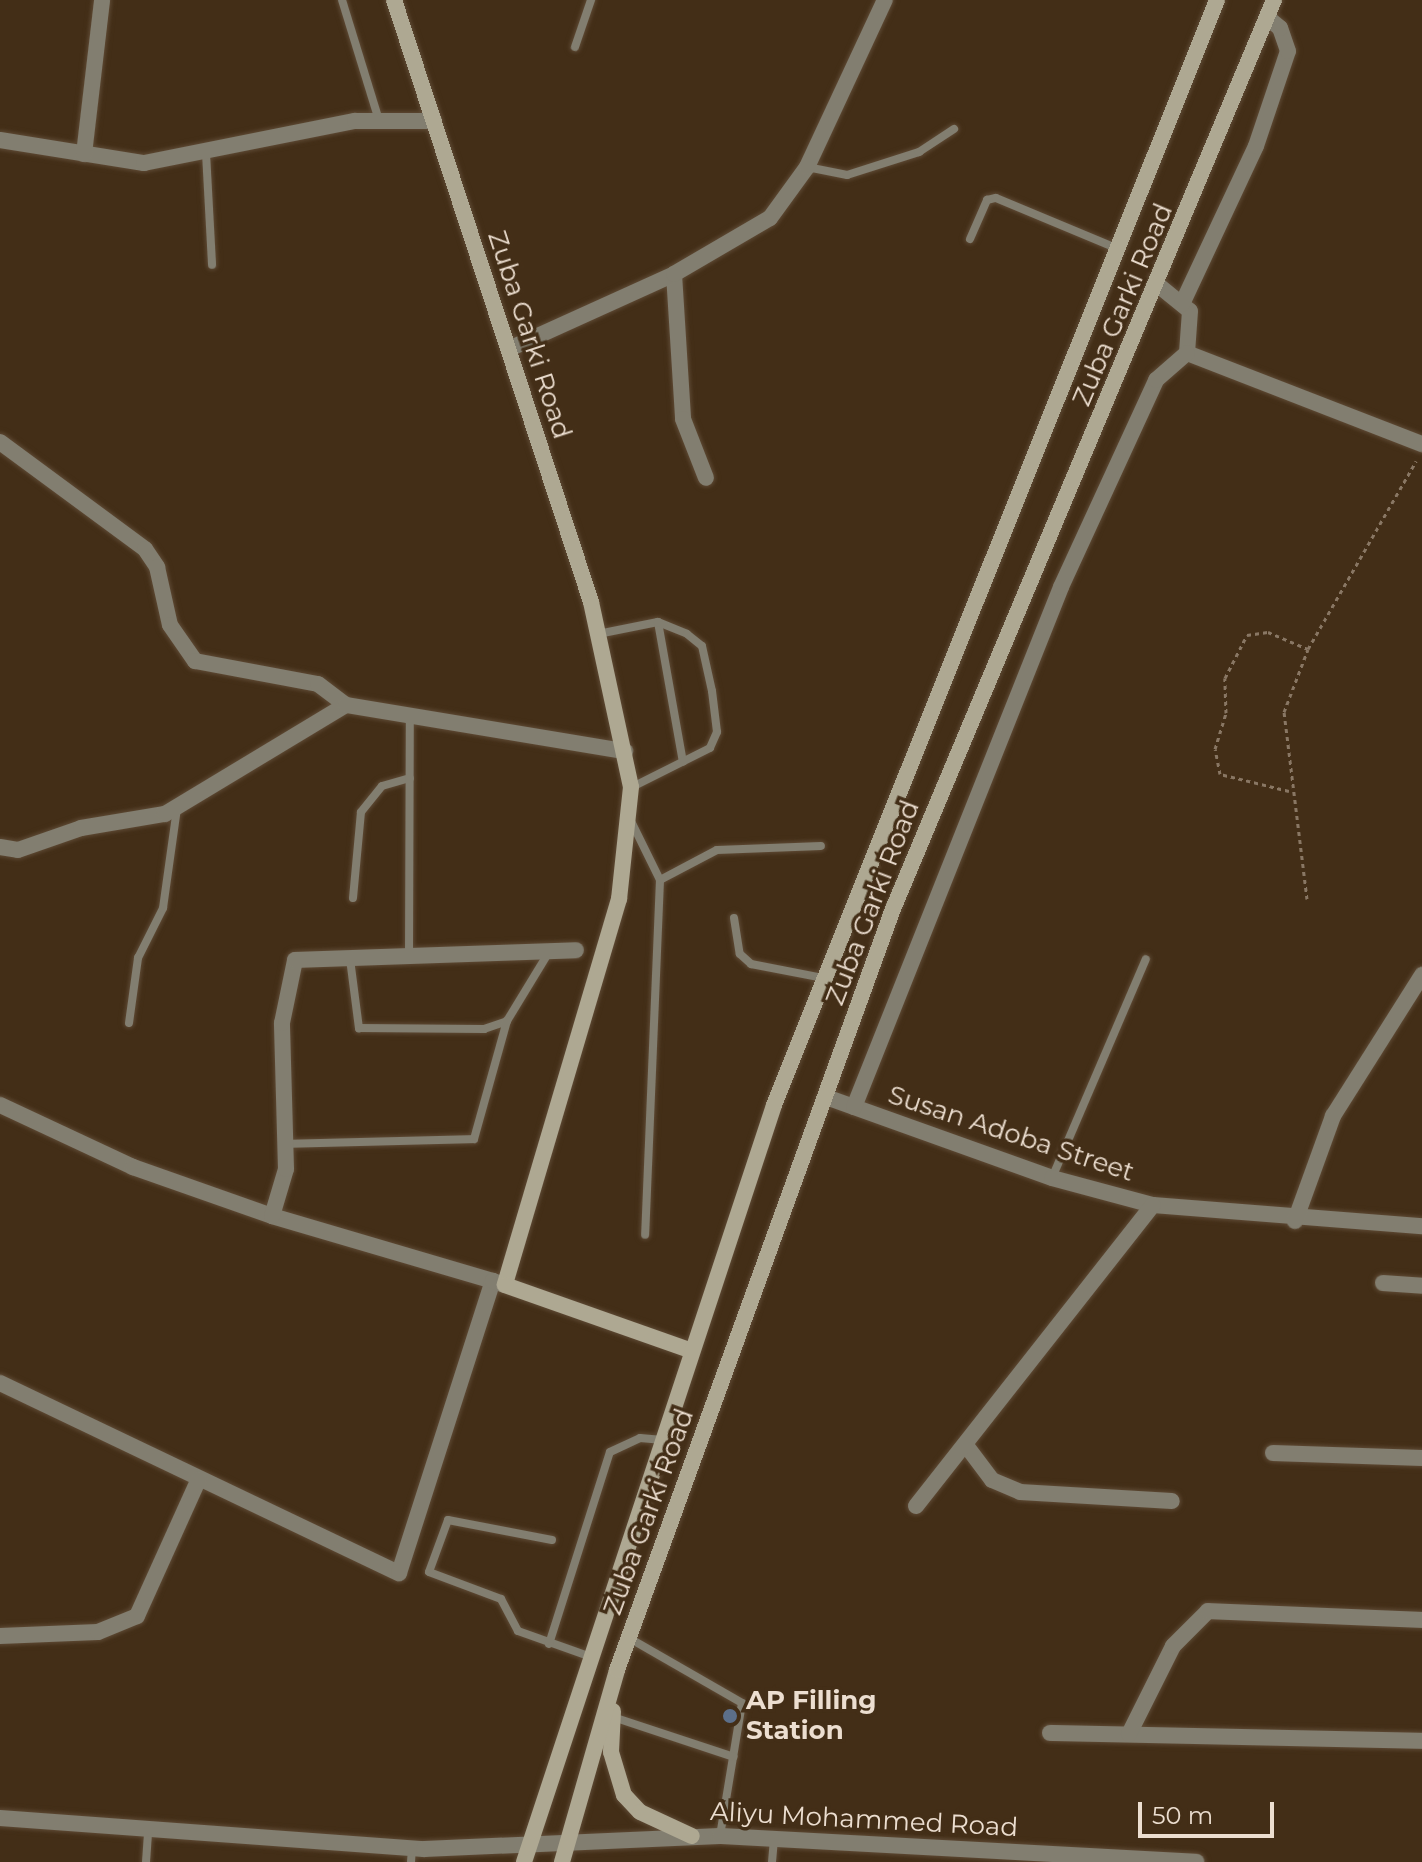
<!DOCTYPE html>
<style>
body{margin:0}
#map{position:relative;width:1422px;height:1862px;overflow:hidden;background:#432e17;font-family:Montserrat,sans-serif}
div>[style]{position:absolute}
.path>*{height:3px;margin-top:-1.5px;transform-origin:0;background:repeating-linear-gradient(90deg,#897764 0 4px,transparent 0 8px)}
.roads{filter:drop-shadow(0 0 2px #5e4a35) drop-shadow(0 0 2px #5e4a35)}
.service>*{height:8px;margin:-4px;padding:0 4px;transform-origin:4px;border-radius:4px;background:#827e70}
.minor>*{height:16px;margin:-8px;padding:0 8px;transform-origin:8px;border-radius:8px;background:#827e70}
.tertiary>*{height:16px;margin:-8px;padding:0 8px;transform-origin:8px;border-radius:8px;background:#827e70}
.secondary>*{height:16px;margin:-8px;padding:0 8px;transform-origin:8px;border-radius:8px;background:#aea892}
.dots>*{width:22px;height:22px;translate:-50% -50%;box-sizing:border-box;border:4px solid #432e17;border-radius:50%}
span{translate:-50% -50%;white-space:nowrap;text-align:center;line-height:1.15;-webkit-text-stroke:7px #432e17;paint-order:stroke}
.street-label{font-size:26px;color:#ecded0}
.poi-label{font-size:26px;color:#ecded0;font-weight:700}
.left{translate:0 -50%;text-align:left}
.scale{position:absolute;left:1138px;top:1802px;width:136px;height:36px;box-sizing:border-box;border:4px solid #ecded0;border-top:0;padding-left:10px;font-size:24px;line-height:28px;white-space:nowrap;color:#ecded0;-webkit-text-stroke:6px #432e17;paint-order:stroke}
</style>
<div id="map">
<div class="path">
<div style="left:1289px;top:791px;width:71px;rotate:-166.2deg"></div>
<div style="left:1220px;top:774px;width:25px;rotate:-101deg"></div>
<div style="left:1215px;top:749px;width:38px;rotate:-73deg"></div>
<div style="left:1226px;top:713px;width:35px;rotate:-92deg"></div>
<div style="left:1225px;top:678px;width:48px;rotate:-62.9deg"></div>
<div style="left:1247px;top:635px;width:21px;rotate:-8deg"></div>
<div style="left:1268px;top:632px;width:43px;rotate:23deg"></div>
<div style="left:1307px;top:899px;width:188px;rotate:-97deg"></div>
<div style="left:1284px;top:712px;width:67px;rotate:-69.1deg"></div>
<div style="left:1308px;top:649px;width:217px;rotate:-60.1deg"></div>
</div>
<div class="roads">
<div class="service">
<div style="left:342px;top:0;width:126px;rotate:72.9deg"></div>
<div style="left:575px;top:47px;width:50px;rotate:-71.2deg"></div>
<div style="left:206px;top:153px;width:112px;rotate:86.9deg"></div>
<div style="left:807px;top:167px;width:41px;rotate:11.3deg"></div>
<div style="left:847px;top:175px;width:76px;rotate:-17.7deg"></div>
<div style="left:919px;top:152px;width:42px;rotate:-33.3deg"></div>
<div style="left:970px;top:239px;width:43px;rotate:-66.4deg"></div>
<div style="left:987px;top:200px;width:9px;rotate:-13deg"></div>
<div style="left:996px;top:198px;width:130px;rotate:22.6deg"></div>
<div style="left:658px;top:622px;width:142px;rotate:79.9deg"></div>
<div style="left:598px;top:634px;width:61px;rotate:-11.3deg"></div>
<div style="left:658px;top:622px;width:31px;rotate:22deg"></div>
<div style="left:687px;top:634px;width:19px;rotate:39deg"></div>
<div style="left:702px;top:646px;width:46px;rotate:77.5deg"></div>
<div style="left:712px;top:691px;width:41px;rotate:83deg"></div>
<div style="left:717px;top:732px;width:17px;rotate:114deg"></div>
<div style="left:710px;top:748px;width:87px;rotate:153.4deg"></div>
<div style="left:630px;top:819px;width:68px;rotate:63.8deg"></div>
<div style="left:660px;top:880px;width:355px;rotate:92.4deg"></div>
<div style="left:660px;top:880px;width:64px;rotate:-27.8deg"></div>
<div style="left:717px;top:850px;width:104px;rotate:-2.2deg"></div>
<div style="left:353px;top:898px;width:86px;rotate:-84.7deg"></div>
<div style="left:361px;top:812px;width:33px;rotate:-51deg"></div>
<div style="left:382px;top:786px;width:29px;rotate:-16deg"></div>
<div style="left:734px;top:918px;width:36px;rotate:81deg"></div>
<div style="left:740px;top:954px;width:15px;rotate:42deg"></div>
<div style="left:751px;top:964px;width:73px;rotate:11deg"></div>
<div style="left:409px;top:954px;width:240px;rotate:-89.8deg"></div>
<div style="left:350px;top:959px;width:70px;rotate:82.6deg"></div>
<div style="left:359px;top:1028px;width:125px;rotate:0.5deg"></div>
<div style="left:484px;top:1029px;width:24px;rotate:-19deg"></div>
<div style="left:507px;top:1021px;width:81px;rotate:-58.7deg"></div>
<div style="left:129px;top:1023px;width:66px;rotate:-82.1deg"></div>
<div style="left:138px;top:958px;width:56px;rotate:-63.4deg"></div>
<div style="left:163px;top:908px;width:100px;rotate:-82deg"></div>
<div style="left:285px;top:1144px;width:189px;rotate:-1.5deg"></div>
<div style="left:474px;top:1139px;width:123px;rotate:-74.4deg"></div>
<div style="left:1052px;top:1178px;width:238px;rotate:-66.8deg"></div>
<div style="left:552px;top:1540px;width:106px;rotate:-169.1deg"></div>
<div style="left:448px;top:1520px;width:55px;rotate:110.1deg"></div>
<div style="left:429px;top:1572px;width:77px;rotate:20.6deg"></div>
<div style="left:501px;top:1599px;width:36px;rotate:62deg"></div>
<div style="left:518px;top:1631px;width:77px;rotate:19.6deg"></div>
<div style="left:629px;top:1638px;width:130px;rotate:29.9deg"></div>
<div style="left:742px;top:1703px;width:135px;rotate:99.4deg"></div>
<div style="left:549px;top:1644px;width:201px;rotate:-72.4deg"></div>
<div style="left:610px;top:1452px;width:33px;rotate:-25deg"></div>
<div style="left:640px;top:1438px;width:23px;rotate:5deg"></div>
<div style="left:613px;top:1717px;width:127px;rotate:18.3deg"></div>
<div style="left:146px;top:1862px;width:31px;rotate:-86deg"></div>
<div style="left:411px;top:1862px;width:13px;rotate:-86deg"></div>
<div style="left:772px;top:1862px;width:24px;rotate:-85deg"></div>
</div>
<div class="minor">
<div style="left:0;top:140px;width:146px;rotate:9.1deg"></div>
<div style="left:144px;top:163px;width:215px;rotate:-11.3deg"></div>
<div style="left:355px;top:121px;width:79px"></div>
<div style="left:84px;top:154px;width:155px;rotate:-83.3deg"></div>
<div style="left:674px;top:274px;width:145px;rotate:86.4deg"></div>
<div style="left:683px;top:419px;width:63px;rotate:68.7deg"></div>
<div style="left:1158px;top:285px;width:41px;rotate:39.1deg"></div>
<div style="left:1190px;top:311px;width:42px;rotate:94.1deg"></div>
<div style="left:1187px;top:353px;width:252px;rotate:21.2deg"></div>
<div style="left:1182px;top:304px;width:174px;rotate:-64.9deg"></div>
<div style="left:1256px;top:146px;width:100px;rotate:-71.4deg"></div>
<div style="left:1288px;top:51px;width:24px;rotate:-109deg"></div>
<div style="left:1280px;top:28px;width:17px;rotate:-140deg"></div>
<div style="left:509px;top:349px;width:181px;rotate:-24.4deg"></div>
<div style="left:674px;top:274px;width:111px;rotate:-30.3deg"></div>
<div style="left:770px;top:218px;width:63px;rotate:-54deg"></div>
<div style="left:807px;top:167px;width:184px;rotate:-65deg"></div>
<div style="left:0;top:442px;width:180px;rotate:36.4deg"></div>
<div style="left:145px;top:549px;width:22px;rotate:56deg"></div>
<div style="left:157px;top:567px;width:59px;rotate:77.4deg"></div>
<div style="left:170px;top:625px;width:44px;rotate:55.2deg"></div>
<div style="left:195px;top:661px;width:125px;rotate:10.6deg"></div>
<div style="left:318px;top:684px;width:35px;rotate:37deg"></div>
<div style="left:0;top:847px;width:18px;rotate:9deg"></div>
<div style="left:18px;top:850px;width:67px;rotate:-19.2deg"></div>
<div style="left:81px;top:828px;width:85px;rotate:-9.5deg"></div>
<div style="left:165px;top:814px;width:211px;rotate:-31.1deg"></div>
<div style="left:346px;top:705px;width:283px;rotate:9.4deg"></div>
<div style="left:826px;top:1097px;width:240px;rotate:19.7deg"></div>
<div style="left:1052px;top:1178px;width:105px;rotate:15deg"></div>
<div style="left:1153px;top:1205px;width:270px;rotate:4.5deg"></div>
<div style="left:0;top:1105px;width:147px;rotate:25deg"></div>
<div style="left:133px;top:1167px;width:147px;rotate:19.4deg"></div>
<div style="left:272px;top:1216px;width:230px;rotate:16.4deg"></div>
<div style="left:854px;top:1107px;width:560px;rotate:-68.29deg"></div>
<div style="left:1061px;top:587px;width:228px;rotate:-65.3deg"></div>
<div style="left:1156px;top:380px;width:41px;rotate:-41.1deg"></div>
<div style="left:272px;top:1216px;width:49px;rotate:-73.4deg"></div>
<div style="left:286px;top:1169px;width:146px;rotate:-91.6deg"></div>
<div style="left:282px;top:1023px;width:64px;rotate:-78.3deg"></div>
<div style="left:295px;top:960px;width:281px;rotate:-2deg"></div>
<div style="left:1295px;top:1221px;width:112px;rotate:-70.1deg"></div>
<div style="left:1333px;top:1116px;width:167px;rotate:-57.7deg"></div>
<div style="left:1383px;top:1283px;width:39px;rotate:4deg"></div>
<div style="left:0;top:1383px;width:442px;rotate:25.5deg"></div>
<div style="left:399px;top:1573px;width:307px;rotate:-72.2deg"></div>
<div style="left:493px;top:1281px;width:13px;rotate:18deg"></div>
<div style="left:968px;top:1448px;width:40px;rotate:53deg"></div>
<div style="left:992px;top:1480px;width:30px;rotate:23deg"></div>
<div style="left:1020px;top:1492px;width:152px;rotate:3.4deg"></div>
<div style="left:1273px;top:1453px;width:149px;rotate:1.9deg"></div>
<div style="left:916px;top:1506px;width:383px;rotate:-51.8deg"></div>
<div style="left:0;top:1636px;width:98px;rotate:-2.3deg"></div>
<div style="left:98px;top:1632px;width:42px;rotate:-22.3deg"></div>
<div style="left:137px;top:1616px;width:150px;rotate:-65.7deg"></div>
<div style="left:1050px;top:1733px;width:372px;rotate:1.2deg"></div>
<div style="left:1129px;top:1734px;width:98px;rotate:-63.4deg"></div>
<div style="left:1173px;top:1646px;width:49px;rotate:-45deg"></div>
<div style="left:1208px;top:1611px;width:214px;rotate:2.4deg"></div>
</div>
<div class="tertiary">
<div style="left:0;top:1818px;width:425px;rotate:4.2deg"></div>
<div style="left:424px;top:1849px;width:296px;rotate:-2.5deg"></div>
<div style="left:720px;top:1836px;width:477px;rotate:3.1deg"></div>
</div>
<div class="secondary">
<div style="left:394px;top:0;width:633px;rotate:71.88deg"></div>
<div style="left:591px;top:602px;width:189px;rotate:77.8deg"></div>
<div style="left:631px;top:787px;width:113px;rotate:96.1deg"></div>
<div style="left:619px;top:899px;width:402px;rotate:106.5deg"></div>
<div style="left:505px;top:1285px;width:198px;rotate:19.4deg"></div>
<div style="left:613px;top:1711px;width:41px;rotate:92.8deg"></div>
<div style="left:611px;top:1752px;width:45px;rotate:73.2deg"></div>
<div style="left:624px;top:1795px;width:23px;rotate:47deg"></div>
<div style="left:640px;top:1812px;width:57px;rotate:24.8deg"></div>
<div style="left:524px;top:1862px;width:797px;rotate:-71.72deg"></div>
<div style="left:774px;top:1105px;width:1190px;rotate:-68.15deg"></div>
<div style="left:562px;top:1862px;width:200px;rotate:-74deg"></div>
<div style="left:617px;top:1670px;width:810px;rotate:-70.07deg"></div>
<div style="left:893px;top:909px;width:986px;rotate:-67.26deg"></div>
</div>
</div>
<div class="dots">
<div style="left:730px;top:1716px;background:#5c6f8a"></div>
</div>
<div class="street-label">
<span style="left:1123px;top:305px;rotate:-67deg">Zuba Garki Road</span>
<span style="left:529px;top:335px;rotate:72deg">Zuba Garki Road</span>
<span style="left:873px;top:903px;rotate:-69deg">Zuba Garki Road</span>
<span style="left:1011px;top:1134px;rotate:18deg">Susan Adoba Street</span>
<span style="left:649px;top:1512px;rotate:-70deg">Zuba Garki Road</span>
<span style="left:864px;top:1820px;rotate:3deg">Aliyu Mohammed Road</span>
</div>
<div class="poi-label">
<span class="left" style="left:746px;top:1716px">AP Filling<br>Station</span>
</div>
<div class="scale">50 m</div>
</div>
